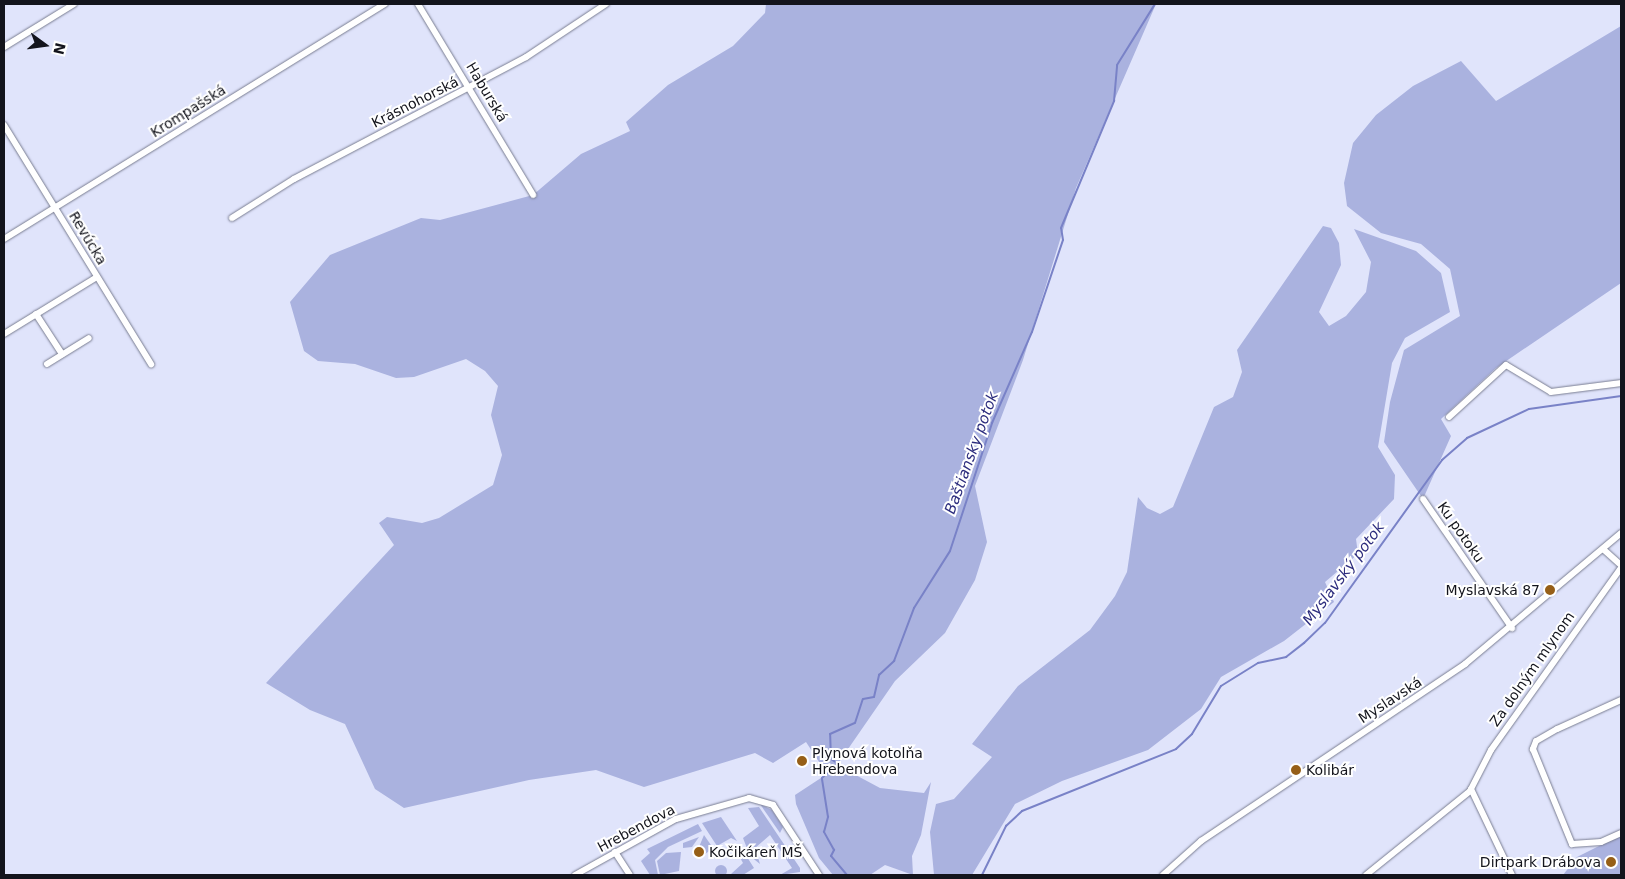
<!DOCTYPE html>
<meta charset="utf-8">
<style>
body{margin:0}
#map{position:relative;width:1625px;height:879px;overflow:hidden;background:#e0e4fb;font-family:"DejaVu Sans",sans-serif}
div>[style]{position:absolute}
.green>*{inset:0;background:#aab2df}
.round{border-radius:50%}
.stream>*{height:2px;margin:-1px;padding:0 1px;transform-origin:1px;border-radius:1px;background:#7982c7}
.roads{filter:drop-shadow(0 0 1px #797d91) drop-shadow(0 0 1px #797d91)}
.minor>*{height:6px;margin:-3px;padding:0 3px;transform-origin:3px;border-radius:3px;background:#fff}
.dots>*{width:14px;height:14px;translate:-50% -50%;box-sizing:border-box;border:2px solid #fff;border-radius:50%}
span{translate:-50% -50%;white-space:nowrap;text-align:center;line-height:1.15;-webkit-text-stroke:4px #fff;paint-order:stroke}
.street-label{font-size:14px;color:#13141c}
.poi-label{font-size:14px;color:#13141c}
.right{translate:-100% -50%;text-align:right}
.left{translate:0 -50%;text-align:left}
.water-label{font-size:15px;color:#2d2d7e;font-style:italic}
.frame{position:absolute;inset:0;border:5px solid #13141c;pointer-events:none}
.north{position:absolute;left:20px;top:20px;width:50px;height:50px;-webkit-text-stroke:4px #fff;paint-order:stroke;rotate:104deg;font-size:14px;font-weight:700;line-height:20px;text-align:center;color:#13141c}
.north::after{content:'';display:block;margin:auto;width:18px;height:22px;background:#13141c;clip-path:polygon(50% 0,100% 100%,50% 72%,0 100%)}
</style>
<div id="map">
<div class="green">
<div style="clip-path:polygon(766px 4px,1156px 4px,1076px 188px,1023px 360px,975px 486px,987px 542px,975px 580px,945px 633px,895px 681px,837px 765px,880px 788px,924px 793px,931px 782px,921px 835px,912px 856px,913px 875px,885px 865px,870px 875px,833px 875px,819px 858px,796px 804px,795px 795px,827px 774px,806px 742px,773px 763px,755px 753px,644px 787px,596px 770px,529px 780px,404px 808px,375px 789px,345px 724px,310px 710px,266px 683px,394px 545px,379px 523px,387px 517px,422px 523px,439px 518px,493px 485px,502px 455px,491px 415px,498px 386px,485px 371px,466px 359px,414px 377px,396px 378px,355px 364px,318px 361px,304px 351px,290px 302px,330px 255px,421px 218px,440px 220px,533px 195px,581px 154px,630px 131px,626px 122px,668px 85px,733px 46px,765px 13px)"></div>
<div style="clip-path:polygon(1621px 26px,1621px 283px,1496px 368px,1441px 419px,1451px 436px,1423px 499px,1384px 442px,1390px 402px,1404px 350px,1460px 316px,1450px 269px,1421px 244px,1381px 233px,1347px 206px,1344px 183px,1353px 143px,1376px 115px,1413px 86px,1461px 61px,1496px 101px)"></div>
<div style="clip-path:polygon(1323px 226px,1331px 228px,1339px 243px,1341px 265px,1319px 312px,1329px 326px,1346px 316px,1366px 292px,1371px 262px,1354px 229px,1416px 251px,1441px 273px,1450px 312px,1405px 338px,1392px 363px,1378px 447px,1395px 475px,1394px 499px,1356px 539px,1358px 554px,1325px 582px,1334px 602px,1284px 641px,1221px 677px,1201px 709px,1148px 750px,1062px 781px,1015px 804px,972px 875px,934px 875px,930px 832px,936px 804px,954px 799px,992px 757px,972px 744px,1018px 686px,1090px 630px,1115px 596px,1127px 572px,1138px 497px,1147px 508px,1160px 514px,1173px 507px,1214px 407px,1233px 397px,1242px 372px,1237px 350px)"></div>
<div style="clip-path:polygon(760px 804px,772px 810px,783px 827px,780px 833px)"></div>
<div style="clip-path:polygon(759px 807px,800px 868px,800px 872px,780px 875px,792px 868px,770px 835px,755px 848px,760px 864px,750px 856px,743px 838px,759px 826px,748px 808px)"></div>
<div style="clip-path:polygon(721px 817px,737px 841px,731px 838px,717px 846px,702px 823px)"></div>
<div style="clip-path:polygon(698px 824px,702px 831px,668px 847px,655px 860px,658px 875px,650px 875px,641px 861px,650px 853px,647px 849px)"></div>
<div style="clip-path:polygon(704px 835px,713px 848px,704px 855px,699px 847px)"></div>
<div style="clip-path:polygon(1621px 835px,1621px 875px,1563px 875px,1577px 857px)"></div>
<div style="clip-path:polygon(699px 837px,692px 847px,683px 848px,683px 843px)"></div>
<div style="clip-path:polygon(732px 843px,740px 846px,754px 868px,743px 875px,731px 874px,743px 863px)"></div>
<div style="clip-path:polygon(681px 852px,679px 871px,660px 875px,657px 861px,666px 853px)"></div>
<div class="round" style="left:715px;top:865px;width:12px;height:12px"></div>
</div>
<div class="stream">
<div style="left:847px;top:875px;width:25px;rotate:-130deg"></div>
<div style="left:831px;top:856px;width:7px;rotate:-63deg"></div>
<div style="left:834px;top:850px;width:21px;rotate:-119deg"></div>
<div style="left:824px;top:832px;width:16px;rotate:-75deg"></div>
<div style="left:828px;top:817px;width:39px;rotate:-99deg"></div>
<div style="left:822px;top:778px;width:21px;rotate:-45deg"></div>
<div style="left:837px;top:763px;width:7px;rotate:-146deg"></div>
<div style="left:831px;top:759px;width:25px;rotate:-92deg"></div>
<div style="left:830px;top:734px;width:27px;rotate:-24deg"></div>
<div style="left:855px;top:723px;width:25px;rotate:-72deg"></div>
<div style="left:863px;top:699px;width:11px;rotate:-10deg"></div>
<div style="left:874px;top:697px;width:23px;rotate:-77deg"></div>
<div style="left:879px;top:675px;width:21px;rotate:-43deg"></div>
<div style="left:894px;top:661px;width:57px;rotate:-69.3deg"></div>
<div style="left:914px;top:608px;width:67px;rotate:-57.7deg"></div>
<div style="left:950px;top:551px;width:135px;rotate:-71.8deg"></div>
<div style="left:992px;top:423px;width:99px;rotate:-66.3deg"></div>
<div style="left:1032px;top:332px;width:97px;rotate:-71.4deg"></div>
<div style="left:1063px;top:240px;width:12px;rotate:-99deg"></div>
<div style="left:1061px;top:228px;width:138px;rotate:-67.3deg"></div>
<div style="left:1114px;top:101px;width:36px;rotate:-85deg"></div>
<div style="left:1117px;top:65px;width:72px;rotate:-58.1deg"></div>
<div style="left:982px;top:875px;width:55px;rotate:-63.9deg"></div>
<div style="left:1006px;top:826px;width:22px;rotate:-43deg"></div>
<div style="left:1022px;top:811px;width:166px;rotate:-21.9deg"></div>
<div style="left:1176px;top:749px;width:22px;rotate:-43deg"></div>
<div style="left:1192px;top:734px;width:56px;rotate:-58.9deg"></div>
<div style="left:1221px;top:686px;width:44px;rotate:-31.9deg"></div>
<div style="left:1258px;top:663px;width:29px;rotate:-12deg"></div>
<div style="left:1286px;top:657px;width:23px;rotate:-38deg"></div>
<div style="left:1304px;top:643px;width:29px;rotate:-44deg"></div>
<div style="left:1325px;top:623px;width:201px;rotate:-54.3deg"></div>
<div style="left:1442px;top:460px;width:33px;rotate:-41deg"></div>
<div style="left:1467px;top:438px;width:68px;rotate:-25.1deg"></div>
<div style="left:1529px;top:409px;width:93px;rotate:-8deg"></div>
</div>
<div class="roads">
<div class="minor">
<div style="left:418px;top:4px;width:223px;rotate:58.9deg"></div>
<div style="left:4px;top:47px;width:82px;rotate:-31.6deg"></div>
<div style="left:4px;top:125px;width:281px;rotate:58.4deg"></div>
<div style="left:232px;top:218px;width:73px;rotate:-32.2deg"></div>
<div style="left:294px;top:179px;width:262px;rotate:-27.7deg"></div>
<div style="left:526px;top:57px;width:96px;rotate:-33.5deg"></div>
<div style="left:4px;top:239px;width:448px;rotate:-31.7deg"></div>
<div style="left:36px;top:314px;width:48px;rotate:57deg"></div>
<div style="left:4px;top:334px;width:109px;rotate:-31.5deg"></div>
<div style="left:47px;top:364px;width:49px;rotate:-31.8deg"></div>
<div style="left:1449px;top:417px;width:77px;rotate:-42.4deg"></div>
<div style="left:1506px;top:365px;width:52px;rotate:31deg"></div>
<div style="left:1551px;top:392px;width:71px;rotate:-7.3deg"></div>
<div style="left:1423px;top:499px;width:157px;rotate:55.4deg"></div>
<div style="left:1603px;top:549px;width:24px;rotate:42deg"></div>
<div style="left:1621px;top:700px;width:70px;rotate:155.6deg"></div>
<div style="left:1557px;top:729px;width:24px;rotate:150deg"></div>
<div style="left:1536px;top:741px;width:9px;rotate:111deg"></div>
<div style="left:1533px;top:749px;width:103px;rotate:67.7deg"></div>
<div style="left:1572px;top:844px;width:29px;rotate:-4deg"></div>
<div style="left:1601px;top:842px;width:22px;rotate:-24deg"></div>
<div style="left:1471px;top:789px;width:95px;rotate:64.5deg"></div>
<div style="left:615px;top:852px;width:27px;rotate:57deg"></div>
<div style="left:575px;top:875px;width:115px;rotate:-29deg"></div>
<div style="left:676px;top:819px;width:76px;rotate:-16deg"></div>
<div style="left:749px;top:798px;width:25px;rotate:16deg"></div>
<div style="left:773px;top:805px;width:84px;rotate:56.7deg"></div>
<div style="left:1163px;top:875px;width:51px;rotate:-41.8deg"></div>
<div style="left:1201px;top:841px;width:318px;rotate:-33.8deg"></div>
<div style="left:1465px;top:664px;width:204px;rotate:-40deg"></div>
<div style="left:1366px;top:875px;width:134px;rotate:-38.9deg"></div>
<div style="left:1470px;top:791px;width:46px;rotate:-62.9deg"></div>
<div style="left:1491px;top:750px;width:224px;rotate:-54.5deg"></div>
</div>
</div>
<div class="dots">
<div style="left:1550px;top:590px;background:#965f18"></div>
<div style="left:802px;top:761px;background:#965f18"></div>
<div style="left:1296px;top:770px;background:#965f18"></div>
<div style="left:699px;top:852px;background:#965f18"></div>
<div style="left:1611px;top:862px;background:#965f18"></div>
</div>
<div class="street-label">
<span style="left:487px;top:92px;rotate:59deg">Haburská</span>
<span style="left:415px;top:102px;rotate:-27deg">Krásnohorská</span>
<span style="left:188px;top:111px;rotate:-32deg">Krompašská</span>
<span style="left:88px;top:238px;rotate:59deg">Revúcka</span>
<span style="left:1461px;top:532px;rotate:55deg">Ku potoku</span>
<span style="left:1532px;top:669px;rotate:-55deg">Za dolným mlynom</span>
<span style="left:1390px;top:700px;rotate:-33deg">Myslavská</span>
<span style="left:636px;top:828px;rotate:-28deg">Hrebendova</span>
</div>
<div class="poi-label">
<span class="right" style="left:1540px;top:590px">Myslavská 87</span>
<span class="left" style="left:812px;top:761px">Plynová kotolňa<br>Hrebendova</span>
<span class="left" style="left:1306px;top:770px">Kolibár</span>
<span class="left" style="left:709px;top:852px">Kočikáreň MŠ</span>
<span class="right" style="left:1601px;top:862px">Dirtpark Drábova</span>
</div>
<div class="water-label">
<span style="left:972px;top:453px;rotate:-70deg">Baštiansky potok</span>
<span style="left:1344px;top:574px;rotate:-53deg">Myslavský potok</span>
</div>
<div class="frame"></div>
<div class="north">N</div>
</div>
